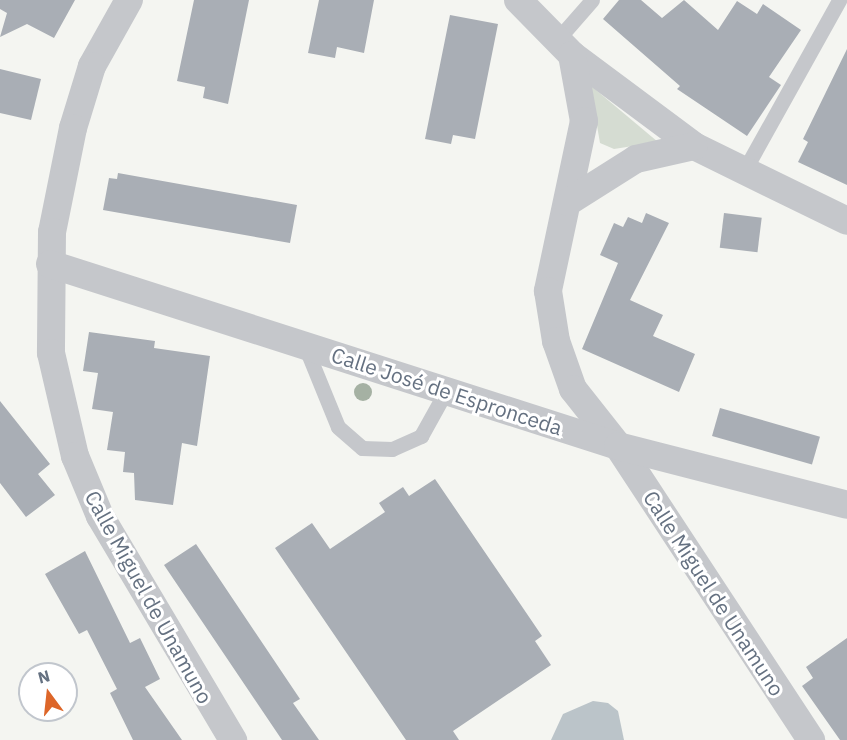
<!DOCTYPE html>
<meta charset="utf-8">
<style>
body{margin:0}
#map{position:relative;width:847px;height:740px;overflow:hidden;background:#f4f5f1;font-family:"IBM Plex Sans",sans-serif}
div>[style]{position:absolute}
.green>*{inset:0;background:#d5dcd2}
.water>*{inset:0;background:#bbc4c9}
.building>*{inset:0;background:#a9aeb5;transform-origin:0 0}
.lane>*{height:15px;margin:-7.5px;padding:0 7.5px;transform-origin:7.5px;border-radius:7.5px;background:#c5c7cb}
.street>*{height:28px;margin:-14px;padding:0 14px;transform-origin:14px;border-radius:14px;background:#c5c7cb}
.trees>*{width:18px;height:18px;margin:-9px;border-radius:50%;background:#a5b1a3}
span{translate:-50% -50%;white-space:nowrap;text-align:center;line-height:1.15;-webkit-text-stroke:6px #fff;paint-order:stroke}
.street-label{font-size:21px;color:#657181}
.north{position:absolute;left:18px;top:662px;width:60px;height:60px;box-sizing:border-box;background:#fff;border:2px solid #c1c6cd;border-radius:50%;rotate:345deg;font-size:16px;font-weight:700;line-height:24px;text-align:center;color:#657181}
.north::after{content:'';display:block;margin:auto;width:21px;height:27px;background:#dd6629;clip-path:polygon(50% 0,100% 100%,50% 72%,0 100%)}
</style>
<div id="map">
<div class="green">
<div style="clip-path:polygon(590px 85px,658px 142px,614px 149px,600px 143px)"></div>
</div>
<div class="water">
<div style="clip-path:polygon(593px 701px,608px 703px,618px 711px,624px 740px,551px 740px,563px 714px)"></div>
</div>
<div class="building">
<div style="clip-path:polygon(0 0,75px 0,54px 38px,27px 24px,0 37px,7px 13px,0 9px)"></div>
<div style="clip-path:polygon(194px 0,249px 0,228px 104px,203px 98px,205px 87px,177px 81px)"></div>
<div style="clip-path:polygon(319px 0,374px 0,364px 53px,337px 47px,335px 58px,308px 53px)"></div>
<div style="clip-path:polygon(619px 0,641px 0,662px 18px,684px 0,718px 30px,737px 1px,757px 14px,763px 4px,801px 30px,769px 77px,781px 85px,747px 136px,677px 89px,680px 86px,603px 19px)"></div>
<div style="clip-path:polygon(450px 15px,498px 24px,475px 139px,453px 135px,451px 144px,425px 139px)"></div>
<div style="clip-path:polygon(847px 49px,847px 185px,798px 162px,808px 142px,803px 139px)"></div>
<div style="clip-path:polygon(0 69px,41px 79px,31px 120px,0 113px)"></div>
<div style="clip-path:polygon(118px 173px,297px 205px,290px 243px,103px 210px,109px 178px,117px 179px)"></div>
<div style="clip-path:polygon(646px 213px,669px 223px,630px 300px,663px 315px,653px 336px,695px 354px,679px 392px,582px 349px,618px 263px,600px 255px,614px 223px,623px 227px,628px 217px,642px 223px)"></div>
<div style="left:724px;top:213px;width:38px;height:35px;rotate:7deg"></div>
<div style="clip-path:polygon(89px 332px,155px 341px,154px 348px,210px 356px,197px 446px,182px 443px,173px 505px,135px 500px,134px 473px,123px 472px,125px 452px,107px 450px,113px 412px,92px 409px,98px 373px,83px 371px)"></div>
<div style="clip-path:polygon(0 401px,50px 464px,38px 474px,55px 495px,26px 517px,0 483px)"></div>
<div style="left:720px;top:408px;width:104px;height:29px;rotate:16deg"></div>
<div style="clip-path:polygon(435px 479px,542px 636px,535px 641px,551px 665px,453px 731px,459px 740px,406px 740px,275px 548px,312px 523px,330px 549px,385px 512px,379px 503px,403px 487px,409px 496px)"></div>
<div style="clip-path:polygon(196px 544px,300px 699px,293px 703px,319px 740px,282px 740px,164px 565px)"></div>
<div style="clip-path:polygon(85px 551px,130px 643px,140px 638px,160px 679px,145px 687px,182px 740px,133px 740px,110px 693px,117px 689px,87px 630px,79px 634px,45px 574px)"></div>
<div style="clip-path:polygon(847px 638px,847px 740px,840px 740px,802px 686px,813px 678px,806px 667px)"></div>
</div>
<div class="lane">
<div style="left:557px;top:40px;width:53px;rotate:-48.8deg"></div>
<div style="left:744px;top:171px;width:196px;rotate:-60.9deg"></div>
<div style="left:305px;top:346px;width:87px;rotate:67.8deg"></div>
<div style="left:338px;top:427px;width:32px;rotate:41deg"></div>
<div style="left:362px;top:448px;width:30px;rotate:2deg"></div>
<div style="left:392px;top:449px;width:32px;rotate:-24deg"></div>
<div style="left:421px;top:436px;width:51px;rotate:-60.9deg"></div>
</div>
<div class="street">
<div style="left:129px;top:0;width:76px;rotate:119.3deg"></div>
<div style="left:92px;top:66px;width:65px;rotate:107deg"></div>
<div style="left:73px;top:128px;width:106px;rotate:101.4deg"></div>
<div style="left:52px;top:232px;width:121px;rotate:90.5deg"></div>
<div style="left:51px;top:353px;width:106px;rotate:76.9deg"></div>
<div style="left:75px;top:456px;width:65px;rotate:67.4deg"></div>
<div style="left:100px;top:516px;width:261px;rotate:59.3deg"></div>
<div style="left:518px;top:0;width:77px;rotate:45.5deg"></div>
<div style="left:572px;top:55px;width:152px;rotate:36.7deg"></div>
<div style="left:694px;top:146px;width:170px;rotate:26.1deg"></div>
<div style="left:572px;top:55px;width:67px;rotate:79.7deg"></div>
<div style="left:584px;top:121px;width:174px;rotate:102deg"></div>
<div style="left:548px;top:291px;width:51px;rotate:80.9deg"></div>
<div style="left:556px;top:341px;width:51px;rotate:70.5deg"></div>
<div style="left:573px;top:389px;width:73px;rotate:51.7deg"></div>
<div style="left:618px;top:446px;width:352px;rotate:56.7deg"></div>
<div style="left:568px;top:202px;width:80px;rotate:-32.3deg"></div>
<div style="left:636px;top:159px;width:59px;rotate:-12.6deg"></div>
<div style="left:50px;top:264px;width:596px;rotate:17.77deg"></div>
<div style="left:618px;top:446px;width:236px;rotate:14.4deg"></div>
</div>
<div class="trees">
<div style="left:363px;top:392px"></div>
</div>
<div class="street-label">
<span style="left:447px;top:391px;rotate:18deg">Calle José de Espronceda</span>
<span style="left:714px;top:593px;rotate:57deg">Calle Miguel de Unamuno</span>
<span style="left:149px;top:597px;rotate:61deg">Calle Miguel de Unamuno</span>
</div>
<div class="north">N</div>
</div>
